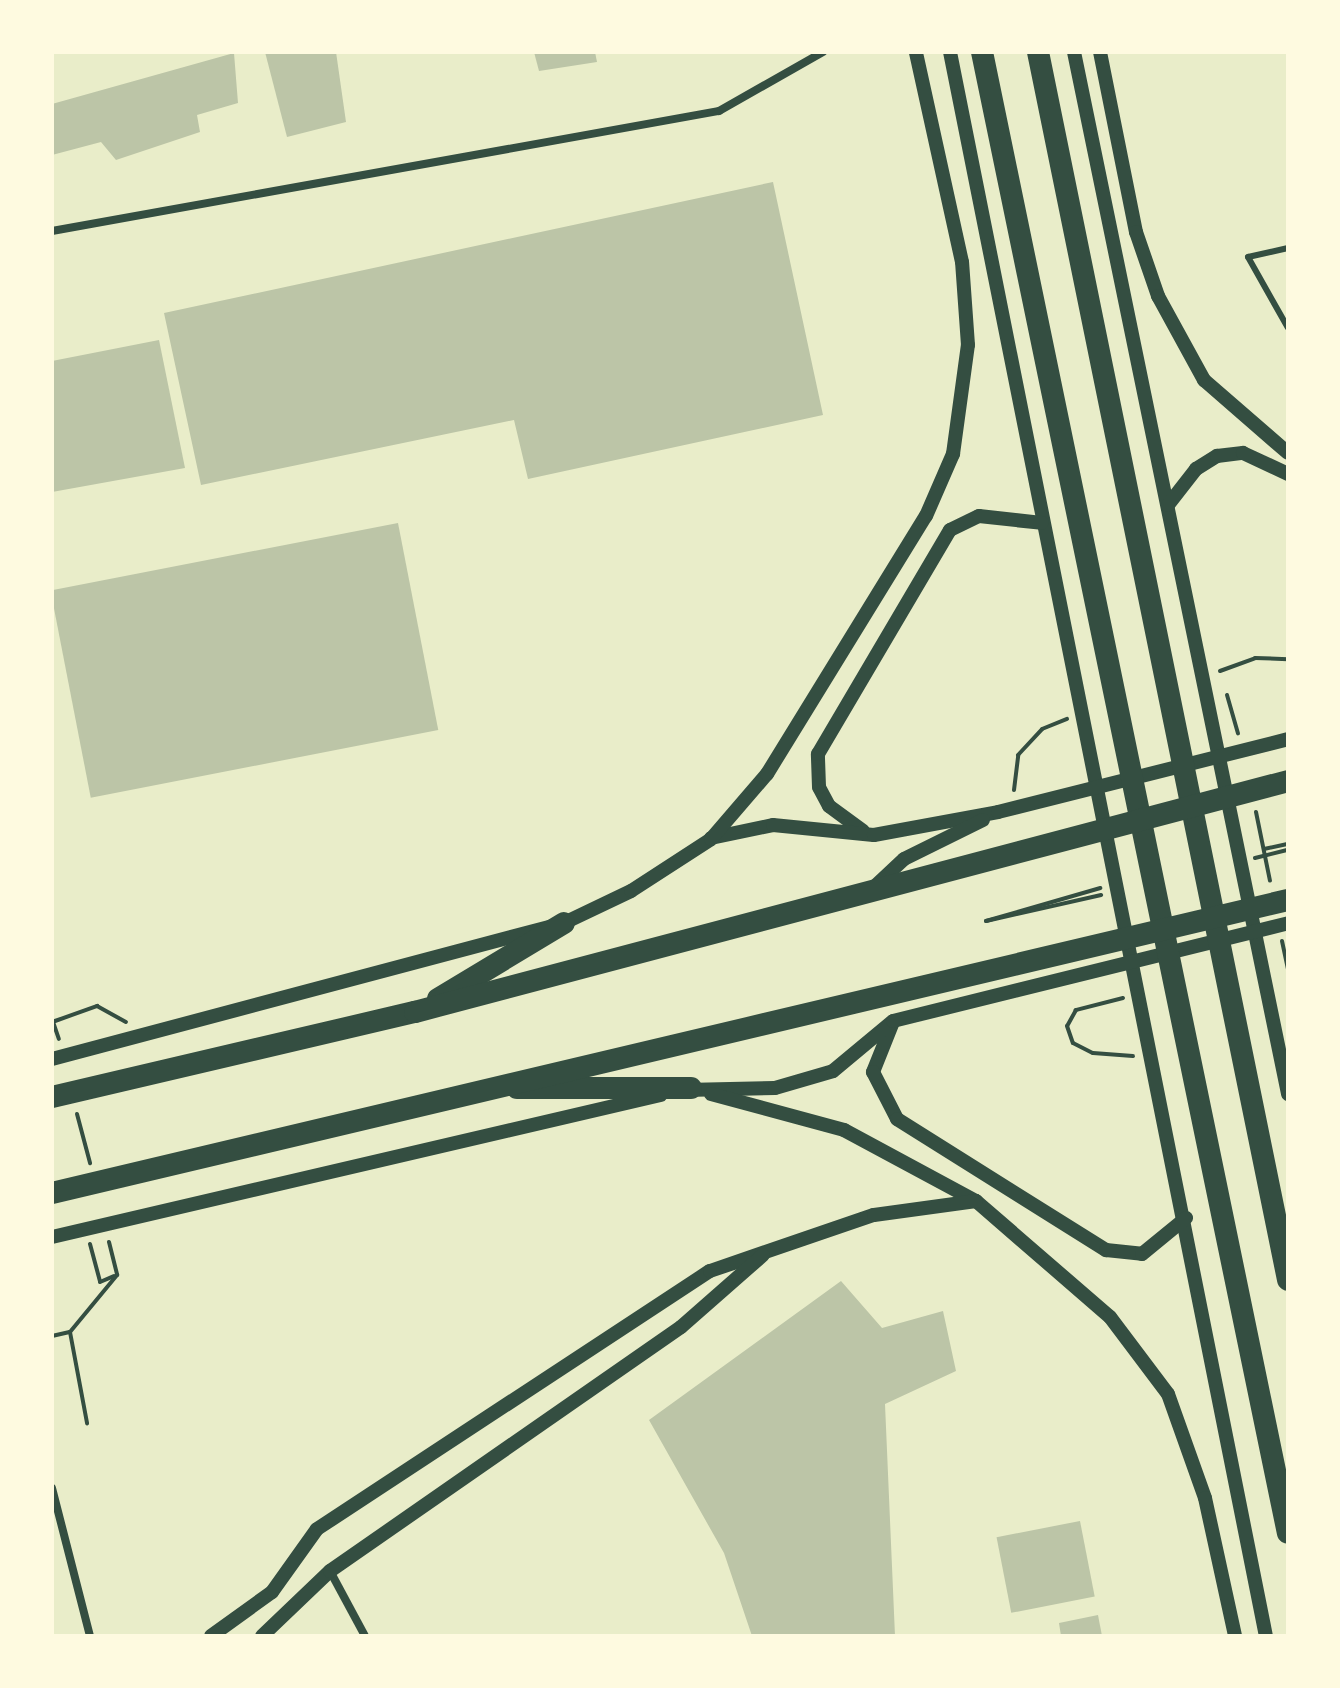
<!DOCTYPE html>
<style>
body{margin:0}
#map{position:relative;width:1340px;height:1688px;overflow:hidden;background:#e9edc9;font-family:Inter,sans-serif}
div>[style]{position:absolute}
.building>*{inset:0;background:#bcc5a7;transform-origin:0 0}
.path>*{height:4px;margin:-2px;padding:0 2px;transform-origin:2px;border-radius:2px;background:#344e41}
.service>*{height:6px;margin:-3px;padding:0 3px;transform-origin:3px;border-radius:3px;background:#344e41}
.minor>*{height:8px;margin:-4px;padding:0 4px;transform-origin:4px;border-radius:4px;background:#344e41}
.tertiary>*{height:14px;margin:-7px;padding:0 7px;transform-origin:7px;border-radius:7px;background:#344e41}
.trunk>*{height:22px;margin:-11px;padding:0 11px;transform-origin:11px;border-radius:11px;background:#344e41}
span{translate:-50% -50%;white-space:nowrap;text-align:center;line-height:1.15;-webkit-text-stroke:8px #fefae0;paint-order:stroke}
.frame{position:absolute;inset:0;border:54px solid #fefae0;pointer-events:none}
</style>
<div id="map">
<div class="building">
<div style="clip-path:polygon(265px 52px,336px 52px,346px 122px,287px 137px)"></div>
<div style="clip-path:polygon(534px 52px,595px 52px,597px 62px,539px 71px)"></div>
<div style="clip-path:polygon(234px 53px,238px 103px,197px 115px,200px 132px,116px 160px,101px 142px,52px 155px,52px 104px)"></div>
<div style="clip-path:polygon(773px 182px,823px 415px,528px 479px,514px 420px,201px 485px,164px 313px)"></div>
<div style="clip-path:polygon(159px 340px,185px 468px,52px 492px,52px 361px)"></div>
<div style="left:398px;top:523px;width:211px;height:354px;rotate:79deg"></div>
<div style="clip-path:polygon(841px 1281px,882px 1328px,943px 1311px,956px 1371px,885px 1404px,895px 1636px,752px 1636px,724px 1553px,649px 1420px)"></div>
<div style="left:1080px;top:1521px;width:77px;height:85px;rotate:79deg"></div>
<div style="clip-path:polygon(1098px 1615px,1102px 1636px,1061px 1636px,1059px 1623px)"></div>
</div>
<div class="path">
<div style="left:1220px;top:671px;width:37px;rotate:-20deg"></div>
<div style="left:1255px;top:658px;width:33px;rotate:2deg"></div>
<div style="left:1227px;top:695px;width:40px;rotate:74deg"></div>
<div style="left:1014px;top:790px;width:35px;rotate:-83deg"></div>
<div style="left:1018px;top:755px;width:35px;rotate:-47deg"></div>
<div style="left:1042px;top:729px;width:27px;rotate:-22deg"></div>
<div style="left:1256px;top:812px;width:70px;rotate:78.5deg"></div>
<div style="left:1264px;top:849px;width:25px;rotate:-12deg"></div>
<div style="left:1255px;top:858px;width:34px;rotate:-14deg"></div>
<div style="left:986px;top:921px;width:118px;rotate:-12.7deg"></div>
<div style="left:986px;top:921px;width:119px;rotate:-16.1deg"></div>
<div style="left:1282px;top:941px;width:30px;rotate:78deg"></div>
<div style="left:1123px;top:998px;width:49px;rotate:165.7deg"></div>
<div style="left:1076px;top:1010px;width:18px;rotate:119deg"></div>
<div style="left:1067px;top:1026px;width:18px;rotate:71deg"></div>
<div style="left:1073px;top:1043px;width:22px;rotate:27deg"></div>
<div style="left:1093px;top:1053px;width:40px;rotate:4.3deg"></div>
<div style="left:52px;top:1019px;width:21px;rotate:71deg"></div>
<div style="left:55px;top:1021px;width:45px;rotate:-19.7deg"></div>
<div style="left:97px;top:1006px;width:33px;rotate:29deg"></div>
<div style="left:77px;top:1114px;width:51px;rotate:75.1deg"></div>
<div style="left:109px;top:1242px;width:34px;rotate:76deg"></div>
<div style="left:90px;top:1244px;width:39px;rotate:75deg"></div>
<div style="left:100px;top:1282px;width:15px;rotate:-23deg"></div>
<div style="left:70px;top:1332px;width:93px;rotate:79.4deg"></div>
<div style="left:52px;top:1336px;width:18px;rotate:-13deg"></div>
<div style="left:70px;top:1332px;width:74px;rotate:-50.5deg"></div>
</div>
<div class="service">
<div style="left:1288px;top:248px;width:41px;rotate:167.3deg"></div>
<div style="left:1248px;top:257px;width:81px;rotate:60.6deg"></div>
</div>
<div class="minor">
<div style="left:52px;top:231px;width:678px;rotate:-10.2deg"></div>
<div style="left:719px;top:111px;width:120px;rotate:-29.6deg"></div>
<div style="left:52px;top:1488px;width:153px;rotate:75.6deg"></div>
<div style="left:330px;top:1571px;width:74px;rotate:61.7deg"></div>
</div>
<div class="tertiary">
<div style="left:950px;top:52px;width:1615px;rotate:78.72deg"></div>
<div style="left:1074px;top:52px;width:1064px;rotate:78.39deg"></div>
<div style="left:1100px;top:52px;width:184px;rotate:78.7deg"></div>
<div style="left:1136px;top:232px;width:68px;rotate:71deg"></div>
<div style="left:1158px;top:296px;width:96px;rotate:61.3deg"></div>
<div style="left:1204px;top:380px;width:111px;rotate:41deg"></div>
<div style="left:1168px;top:505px;width:46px;rotate:-52.1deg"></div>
<div style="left:1196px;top:469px;width:25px;rotate:-32deg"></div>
<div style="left:1217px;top:456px;width:26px;rotate:-7deg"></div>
<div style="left:1243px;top:453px;width:50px;rotate:25deg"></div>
<div style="left:863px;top:831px;width:42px;rotate:-143.7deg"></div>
<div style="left:829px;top:806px;width:21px;rotate:-118deg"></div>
<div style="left:819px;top:787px;width:33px;rotate:-92deg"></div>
<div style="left:818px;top:754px;width:260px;rotate:-59.5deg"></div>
<div style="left:950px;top:530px;width:32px;rotate:-26deg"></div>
<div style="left:979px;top:516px;width:63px;rotate:6.3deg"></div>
<div style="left:711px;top:838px;width:63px;rotate:-11.8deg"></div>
<div style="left:773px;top:825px;width:101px;rotate:5.7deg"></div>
<div style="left:874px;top:835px;width:126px;rotate:-10.5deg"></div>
<div style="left:998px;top:812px;width:299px;rotate:-14.1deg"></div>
<div style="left:873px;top:888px;width:42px;rotate:-43.1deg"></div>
<div style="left:904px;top:859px;width:88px;rotate:-26.3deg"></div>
<div style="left:893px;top:1022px;width:54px;rotate:111.8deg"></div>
<div style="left:873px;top:1072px;width:53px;rotate:62.9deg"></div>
<div style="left:897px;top:1119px;width:247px;rotate:32.1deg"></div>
<div style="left:1106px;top:1250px;width:36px;rotate:6deg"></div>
<div style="left:1142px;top:1254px;width:57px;rotate:-39.3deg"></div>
<div style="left:52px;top:1059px;width:530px;rotate:-14.88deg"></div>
<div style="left:564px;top:923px;width:74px;rotate:-25.5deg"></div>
<div style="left:631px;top:891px;width:95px;rotate:-33deg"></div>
<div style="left:711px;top:839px;width:86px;rotate:-49.3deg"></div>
<div style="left:767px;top:774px;width:303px;rotate:-58.4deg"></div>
<div style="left:926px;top:516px;width:68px;rotate:-66.5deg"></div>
<div style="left:953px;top:454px;width:110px;rotate:-82.2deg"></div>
<div style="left:968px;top:345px;width:83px;rotate:-94.1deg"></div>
<div style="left:962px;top:262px;width:215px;rotate:-102.4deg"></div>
<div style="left:685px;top:1090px;width:90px;rotate:-1.3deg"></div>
<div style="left:775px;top:1088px;width:60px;rotate:-16.3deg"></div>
<div style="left:833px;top:1071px;width:78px;rotate:-39.8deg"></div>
<div style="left:893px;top:1021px;width:407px;rotate:-13.9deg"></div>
<div style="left:711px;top:1094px;width:138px;rotate:15.1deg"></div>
<div style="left:844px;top:1130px;width:150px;rotate:28.3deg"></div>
<div style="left:976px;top:1201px;width:177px;rotate:40.9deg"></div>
<div style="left:1110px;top:1317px;width:96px;rotate:53deg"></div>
<div style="left:1168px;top:1394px;width:110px;rotate:70.4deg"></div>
<div style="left:1205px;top:1498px;width:141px;rotate:77.7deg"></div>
<div style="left:52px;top:1237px;width:625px;rotate:-13.13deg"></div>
<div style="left:211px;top:1636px;width:75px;rotate:-35.8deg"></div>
<div style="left:272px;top:1592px;width:77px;rotate:-54.5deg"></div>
<div style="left:317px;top:1529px;width:470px;rotate:-33.3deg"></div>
<div style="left:710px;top:1271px;width:173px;rotate:-18.9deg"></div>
<div style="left:874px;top:1215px;width:103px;rotate:-7.8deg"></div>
<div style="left:262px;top:1636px;width:94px;rotate:-43.7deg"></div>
<div style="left:330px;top:1571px;width:427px;rotate:-34.8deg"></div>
<div style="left:681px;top:1327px;width:109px;rotate:-41.3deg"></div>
</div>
<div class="trunk">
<div style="left:982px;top:52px;width:1512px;rotate:78.33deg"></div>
<div style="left:1038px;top:52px;width:1253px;rotate:78.49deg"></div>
<div style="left:438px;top:999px;width:147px;rotate:-31.1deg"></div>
<div style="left:517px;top:1088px;width:174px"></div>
<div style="left:52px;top:1097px;width:373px;rotate:-13.2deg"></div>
<div style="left:415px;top:1012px;width:903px;rotate:-14.82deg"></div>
<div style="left:52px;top:1193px;width:1270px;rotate:-13.34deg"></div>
</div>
<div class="frame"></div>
</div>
